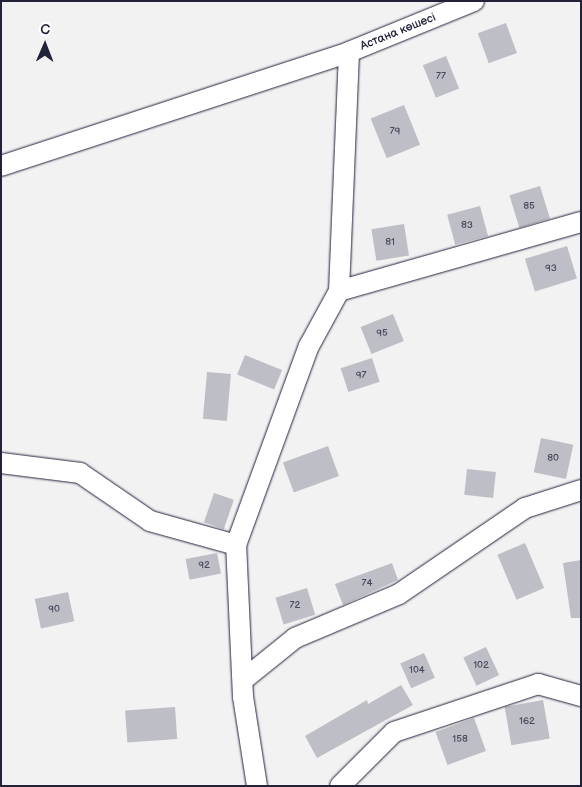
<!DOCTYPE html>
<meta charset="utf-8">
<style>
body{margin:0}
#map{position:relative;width:582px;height:787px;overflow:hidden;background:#f2f2f3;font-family:"Balsamiq Sans",sans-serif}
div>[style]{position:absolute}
.building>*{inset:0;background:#bebec6;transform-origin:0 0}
.roads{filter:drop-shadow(0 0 1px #22223b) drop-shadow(0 0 1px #22223b)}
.street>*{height:20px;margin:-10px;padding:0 10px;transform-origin:10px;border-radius:10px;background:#fff}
span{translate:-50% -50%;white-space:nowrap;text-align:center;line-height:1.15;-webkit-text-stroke:4px #fff;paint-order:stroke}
.number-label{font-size:10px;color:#49495e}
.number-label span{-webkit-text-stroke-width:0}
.street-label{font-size:12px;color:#22223b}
.frame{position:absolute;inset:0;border:2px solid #22223b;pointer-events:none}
.north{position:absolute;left:20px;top:20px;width:50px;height:50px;-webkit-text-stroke:4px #fff;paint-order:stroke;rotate:1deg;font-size:14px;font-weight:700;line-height:20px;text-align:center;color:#22223b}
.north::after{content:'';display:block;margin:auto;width:18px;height:22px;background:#22223b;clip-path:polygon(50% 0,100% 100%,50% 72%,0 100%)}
</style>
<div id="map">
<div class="building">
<div style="left:506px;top:23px;width:32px;height:30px;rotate:70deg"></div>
<div style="left:446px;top:56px;width:35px;height:25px;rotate:68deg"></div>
<div style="left:404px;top:105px;width:43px;height:36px;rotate:68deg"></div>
<div style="left:540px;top:186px;width:34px;height:32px;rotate:73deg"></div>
<div style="left:480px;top:206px;width:31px;height:34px;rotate:75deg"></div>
<div style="left:404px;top:224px;width:32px;height:33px;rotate:81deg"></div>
<div style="left:567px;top:246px;width:34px;height:44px;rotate:73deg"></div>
<div style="left:393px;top:314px;width:29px;height:35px;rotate:68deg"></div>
<div style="left:245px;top:355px;width:40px;height:21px;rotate:22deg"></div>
<div style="left:372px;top:358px;width:25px;height:33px;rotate:72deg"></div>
<div style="left:207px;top:372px;width:24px;height:47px;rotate:5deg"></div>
<div style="left:541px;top:438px;width:33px;height:35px;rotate:12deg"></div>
<div style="left:328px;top:446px;width:32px;height:48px;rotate:70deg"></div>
<div style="left:467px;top:469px;width:29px;height:26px;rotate:6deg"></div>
<div style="left:214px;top:493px;width:21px;height:31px;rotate:19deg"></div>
<div style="left:525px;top:543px;width:49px;height:30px;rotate:67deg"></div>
<div style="left:217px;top:553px;width:21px;height:32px;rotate:79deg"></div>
<div style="clip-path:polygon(581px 560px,581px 618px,571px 618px,563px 563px)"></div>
<div style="clip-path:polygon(392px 563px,398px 580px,343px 605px,335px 584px)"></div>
<div style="left:307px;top:588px;width:28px;height:33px;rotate:73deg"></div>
<div style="left:68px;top:592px;width:30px;height:34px;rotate:78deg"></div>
<div style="left:486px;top:647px;width:31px;height:25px;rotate:65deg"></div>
<div style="left:424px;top:653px;width:27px;height:26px;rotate:66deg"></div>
<div style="clip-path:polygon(401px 685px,413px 705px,317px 758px,305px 736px,367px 700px,368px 704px)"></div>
<div style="left:543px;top:700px;width:39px;height:39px;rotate:80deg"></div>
<div style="left:175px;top:707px;width:32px;height:50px;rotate:86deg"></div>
<div style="left:474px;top:718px;width:35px;height:41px;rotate:70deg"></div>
</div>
<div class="roads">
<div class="street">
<div style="left:1px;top:166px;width:366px;rotate:-18.1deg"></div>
<div style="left:349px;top:52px;width:135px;rotate:-22.2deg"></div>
<div style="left:339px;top:291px;width:252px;rotate:-15.9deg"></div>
<div style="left:1px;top:463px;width:80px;rotate:7.2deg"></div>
<div style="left:80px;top:473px;width:85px;rotate:34.4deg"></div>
<div style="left:150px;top:521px;width:89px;rotate:15.6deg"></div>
<div style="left:243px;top:680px;width:67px;rotate:-38.9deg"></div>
<div style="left:295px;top:638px;width:113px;rotate:-22.9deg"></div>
<div style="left:399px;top:594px;width:153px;rotate:-34.3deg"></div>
<div style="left:525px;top:508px;width:59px;rotate:-17.8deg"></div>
<div style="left:257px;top:786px;width:90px;rotate:-98.9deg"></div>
<div style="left:243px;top:697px;width:152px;rotate:-92.6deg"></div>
<div style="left:236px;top:545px;width:212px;rotate:-69.9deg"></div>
<div style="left:309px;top:346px;width:63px;rotate:-61.4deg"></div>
<div style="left:339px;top:291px;width:239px;rotate:-87.6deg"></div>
<div style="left:340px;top:786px;width:76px;rotate:-45deg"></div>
<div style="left:394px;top:732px;width:152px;rotate:-18.4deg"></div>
<div style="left:538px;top:684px;width:45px;rotate:15.6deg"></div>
</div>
</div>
<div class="number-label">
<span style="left:441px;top:77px">77</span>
<span style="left:395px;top:132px">79</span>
<span style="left:529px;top:207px">85</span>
<span style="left:467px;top:226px">83</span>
<span style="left:390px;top:243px">81</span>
<span style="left:551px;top:269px">93</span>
<span style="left:382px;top:334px">95</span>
<span style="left:361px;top:376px">97</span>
<span style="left:553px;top:459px">80</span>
<span style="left:204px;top:566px">92</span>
<span style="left:367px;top:584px">74</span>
<span style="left:295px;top:606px">72</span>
<span style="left:54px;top:610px">90</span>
<span style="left:481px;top:666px">102</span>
<span style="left:417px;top:671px">104</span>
<span style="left:527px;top:722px">162</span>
<span style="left:460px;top:740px">158</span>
</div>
<div class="street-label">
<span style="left:398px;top:32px;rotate:-22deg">Астана көшесі</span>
</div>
<div class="frame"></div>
<div class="north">С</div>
</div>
